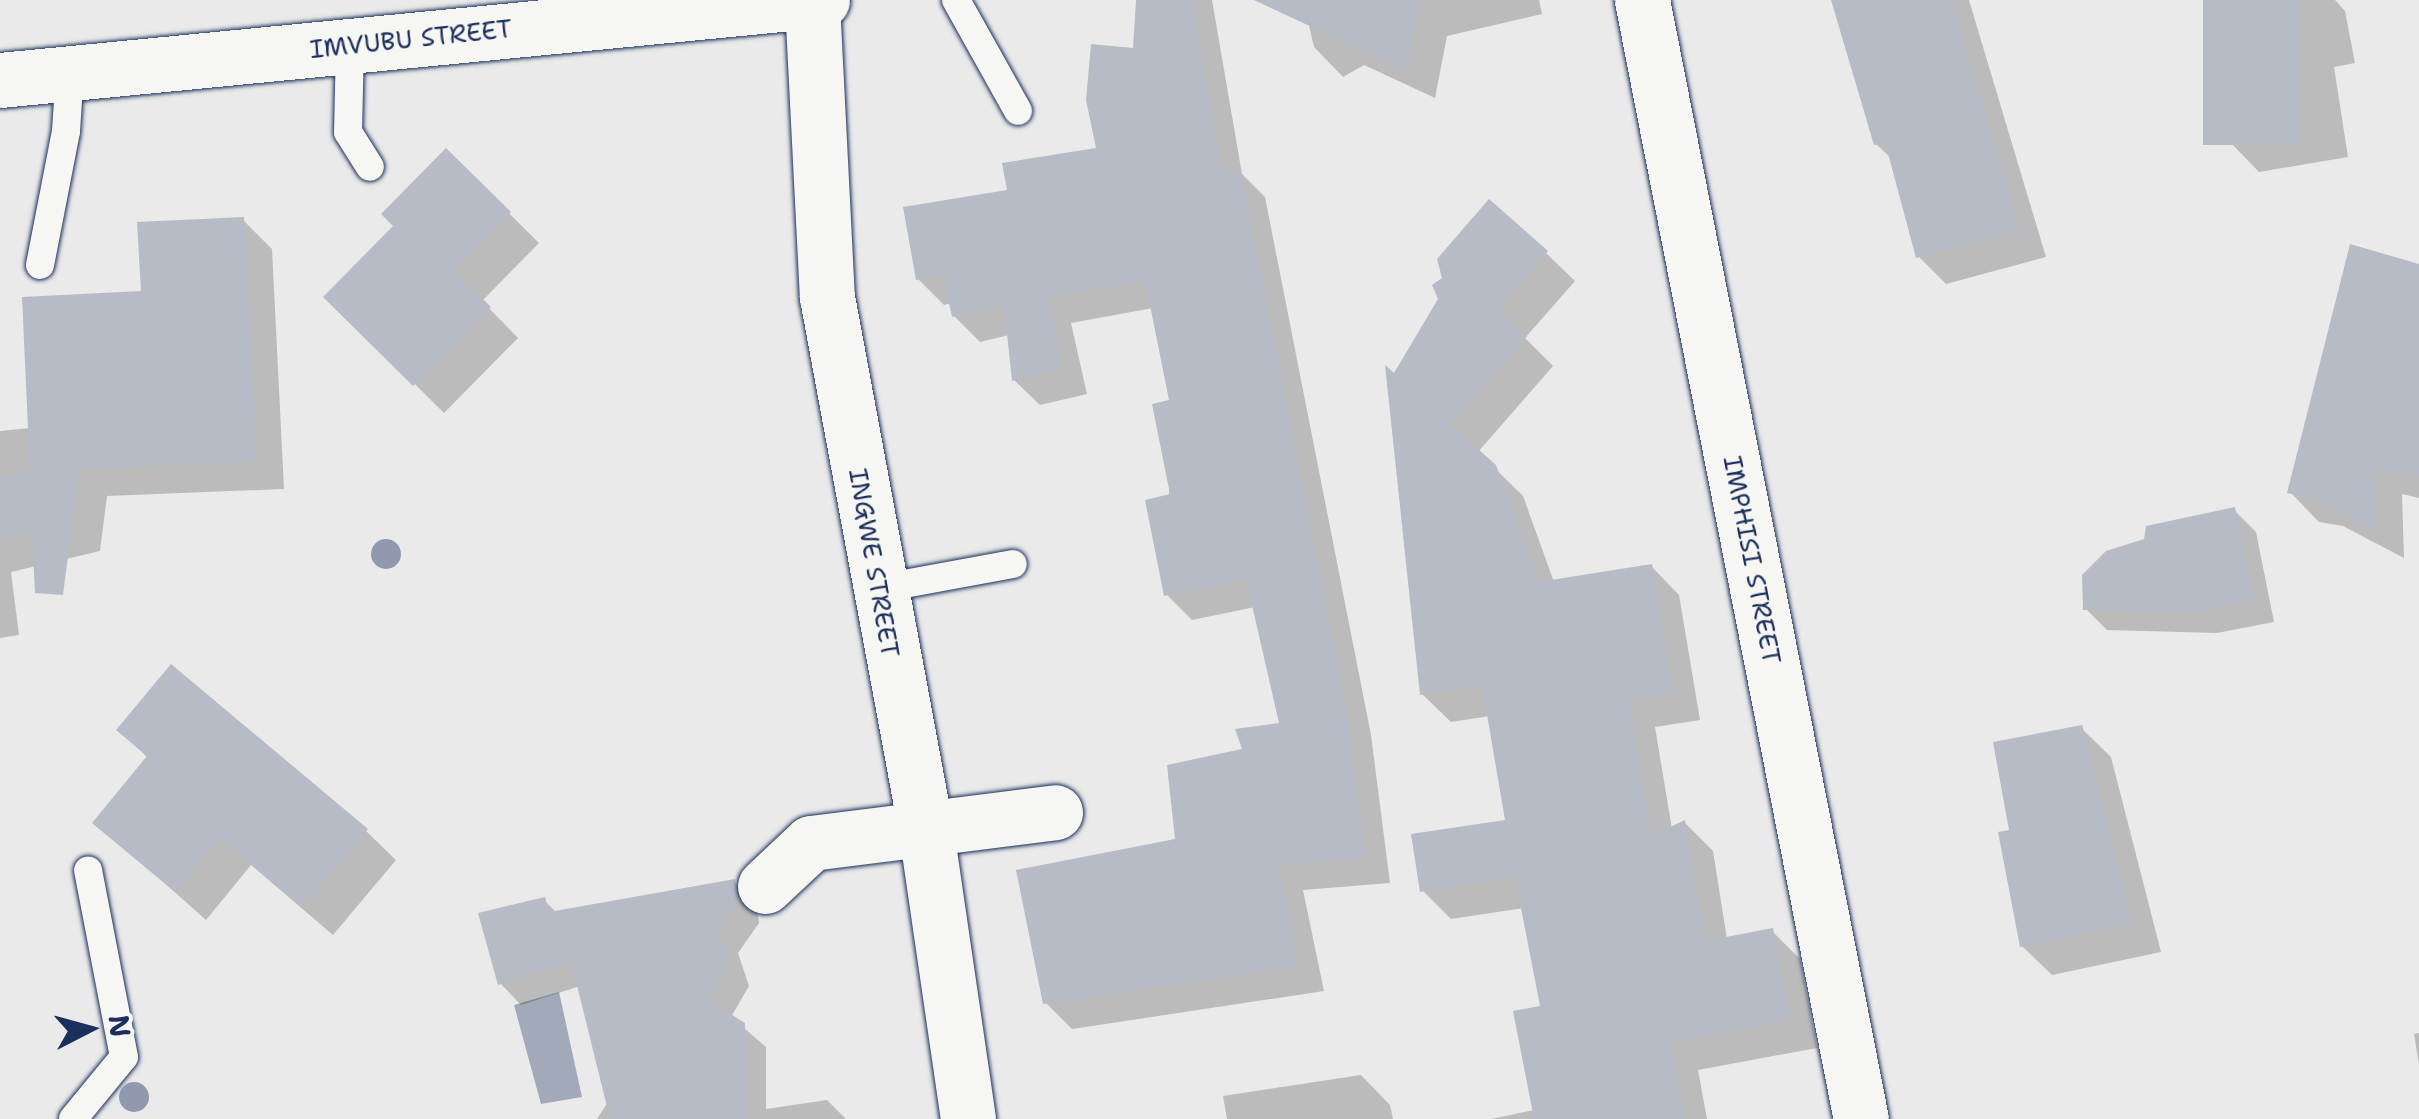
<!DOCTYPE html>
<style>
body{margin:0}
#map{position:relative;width:2419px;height:1119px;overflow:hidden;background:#e9eae9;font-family:"Shantell Sans",sans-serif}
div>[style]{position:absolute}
.water>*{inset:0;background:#a2aaba}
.shadow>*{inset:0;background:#0003}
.building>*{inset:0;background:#b6bbc6;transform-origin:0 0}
.roads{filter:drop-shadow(0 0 2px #1b2f5e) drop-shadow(0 0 2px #1b2f5e)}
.service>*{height:28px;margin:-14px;padding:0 14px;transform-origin:14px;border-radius:14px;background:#f6f6f2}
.minor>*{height:55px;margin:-27.5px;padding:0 27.5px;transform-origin:27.5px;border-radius:27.5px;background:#f6f6f2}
.trees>*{width:30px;height:30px;margin:-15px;border-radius:50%;background:#9099ad}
span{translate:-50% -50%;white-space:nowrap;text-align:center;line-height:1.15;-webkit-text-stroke:8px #f6f6f2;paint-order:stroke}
.street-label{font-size:25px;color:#1b2f5e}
.north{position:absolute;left:40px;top:979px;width:100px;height:100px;-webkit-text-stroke:8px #f6f6f2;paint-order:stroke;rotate:84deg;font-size:28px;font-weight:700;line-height:40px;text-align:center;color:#1b2f5e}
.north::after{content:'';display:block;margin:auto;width:35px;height:45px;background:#1b2f5e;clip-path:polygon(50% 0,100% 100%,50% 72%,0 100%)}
</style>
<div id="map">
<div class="water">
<div style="clip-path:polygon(559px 992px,582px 1097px,541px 1104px,514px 1005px)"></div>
</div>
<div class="shadow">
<div style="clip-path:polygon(1139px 0,1212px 0,1242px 174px,1265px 197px,1371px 735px,1390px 883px,1303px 890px,1324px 991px,1072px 1029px,1046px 1003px,1246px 751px,1282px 725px,1255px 607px,1192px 620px,1166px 594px,1172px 402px,1153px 308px,1071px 323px,1087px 394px,1040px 405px,1014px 380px,1009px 335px,980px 342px,954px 316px,951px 303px,944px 305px,918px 279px,1010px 192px,1099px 150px,1135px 51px)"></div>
<div style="clip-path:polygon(1303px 0,1539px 0,1542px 14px,1447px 36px,1435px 98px,1364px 65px,1343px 77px,1314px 47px)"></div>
<div style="clip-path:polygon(1834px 0,1969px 0,2046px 257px,1946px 284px,1919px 257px,1893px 160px,1876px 144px)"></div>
<div style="clip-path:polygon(2205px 0,2335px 0,2345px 11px,2355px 63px,2334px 67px,2348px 157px,2259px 172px,2230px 142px)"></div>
<div style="clip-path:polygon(446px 151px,539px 243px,482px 301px,518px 338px,444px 413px,327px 297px,396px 226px)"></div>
<div style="clip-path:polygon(243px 220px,272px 249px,284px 489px,107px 496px,100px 551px,11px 572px,19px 635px,0 638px,0 431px,30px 428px,144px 294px)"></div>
<div style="clip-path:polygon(1546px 253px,1575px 281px,1525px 338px,1553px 366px,1478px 452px,1523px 496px,1554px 582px,1651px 566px,1679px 595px,1700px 720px,1655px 727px,1672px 829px,1685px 823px,1713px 851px,1727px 939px,1772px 931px,1800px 959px,1817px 1048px,1698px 1070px,1707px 1119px,1491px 1119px,1534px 1110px,1543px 1008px,1524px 908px,1451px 919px,1422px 890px,1508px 822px,1490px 716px,1451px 722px,1422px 694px,1394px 377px)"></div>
<div style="clip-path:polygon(2419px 267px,2419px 498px,2402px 494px,2404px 558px,2343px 526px,2319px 522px,2290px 492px)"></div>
<div style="clip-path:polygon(2234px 510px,2256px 532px,2274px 622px,2217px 633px,2107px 630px,2085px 608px)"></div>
<div style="clip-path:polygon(2081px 728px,2111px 757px,2161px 952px,2052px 975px,2022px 946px,2012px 832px)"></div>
<div style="clip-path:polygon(120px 730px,366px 831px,396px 860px,333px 935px,251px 865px,206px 920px,96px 822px,149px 759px)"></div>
<div style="clip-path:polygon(734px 882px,756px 903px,759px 923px,738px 953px,749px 986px,731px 1017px,766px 1047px,766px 1109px,827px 1100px,846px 1119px,597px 1119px,608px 1102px,580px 986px,521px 1005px,500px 983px,544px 900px,557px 913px)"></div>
<div style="clip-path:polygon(2419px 1033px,2419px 1064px,2414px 1034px)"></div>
<div style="clip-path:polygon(1361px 1075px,1390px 1105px,1393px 1119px,1227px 1119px,1223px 1096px)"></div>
</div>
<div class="building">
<div style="clip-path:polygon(1136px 0,1192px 0,1222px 172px,1240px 169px,1346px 707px,1365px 858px,1279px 865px,1299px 966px,1043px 1004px,1016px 870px,1175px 839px,1167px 765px,1242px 749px,1235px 729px,1279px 723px,1246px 579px,1164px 596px,1145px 500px,1170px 494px,1152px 404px,1169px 400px,1145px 280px,1047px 297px,1062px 368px,1012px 381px,1004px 305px,952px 317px,943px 275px,916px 280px,903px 207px,1007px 190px,1002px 163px,1096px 148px,1086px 100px,1091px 44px,1133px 48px)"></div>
<div style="clip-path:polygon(1254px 0,1419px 0,1406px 71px)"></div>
<div style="clip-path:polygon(1831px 0,1951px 0,2020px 230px,1916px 258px,1885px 142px,1874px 145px)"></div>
<div style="left:2203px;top:0;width:96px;height:145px"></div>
<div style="clip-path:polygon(446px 148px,511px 212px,454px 270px,491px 307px,413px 386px,323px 297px,393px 226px,381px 214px)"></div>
<div style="clip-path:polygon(1489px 199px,1548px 251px,1497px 309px,1527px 336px,1450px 424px,1496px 465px,1538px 582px,1652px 564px,1673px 692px,1628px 699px,1651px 836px,1685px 820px,1705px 941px,1773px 928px,1790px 1020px,1670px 1042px,1685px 1119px,1534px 1119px,1513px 1011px,1540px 1006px,1515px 877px,1420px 892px,1411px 834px,1505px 820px,1482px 685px,1420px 695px,1385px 365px,1394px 373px,1438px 299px,1432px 285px,1442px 278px,1437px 259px)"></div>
<div style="clip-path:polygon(244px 217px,257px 461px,79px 469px,63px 595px,35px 593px,32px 532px,0 540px,0 476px,30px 473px,22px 297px,141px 291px,137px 222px)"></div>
<div style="clip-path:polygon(2350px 244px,2419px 264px,2419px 477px,2373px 466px,2375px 531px,2311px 497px,2287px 493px)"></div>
<div style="clip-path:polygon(2235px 507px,2254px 600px,2194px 612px,2083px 610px,2082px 575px,2106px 551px,2144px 539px,2146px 526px)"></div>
<div style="clip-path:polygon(171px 664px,368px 829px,302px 907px,220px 838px,175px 892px,92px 823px,147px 756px,116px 730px)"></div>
<div style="clip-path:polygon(2082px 725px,2133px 923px,2020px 947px,1998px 832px,2009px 830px,1993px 742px)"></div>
<div style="clip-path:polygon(735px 879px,738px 901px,718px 930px,729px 963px,708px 1000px,745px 1023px,746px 1119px,610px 1119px,571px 961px,498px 985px,478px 913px,545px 897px,549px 912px)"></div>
</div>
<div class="roads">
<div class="service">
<div style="left:956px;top:0;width:127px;rotate:60.8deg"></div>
<div style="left:350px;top:45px;width:87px;rotate:91.3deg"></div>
<div style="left:348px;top:132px;width:41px;rotate:57.8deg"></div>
<div style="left:40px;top:265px;width:136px;rotate:-79deg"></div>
<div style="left:66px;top:131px;width:60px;rotate:-86.2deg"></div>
<div style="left:877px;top:589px;width:138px;rotate:-10.4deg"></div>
<div style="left:73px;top:1119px;width:80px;rotate:-50.6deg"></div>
<div style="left:124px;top:1057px;width:190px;rotate:-100.9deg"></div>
</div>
<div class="minor">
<div style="left:1642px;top:0;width:1140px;rotate:78.93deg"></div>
<div style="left:812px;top:3px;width:294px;rotate:87.1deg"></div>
<div style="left:827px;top:297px;width:543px;rotate:79.5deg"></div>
<div style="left:926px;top:831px;width:291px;rotate:81.7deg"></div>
<div style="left:0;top:80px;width:826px;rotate:-5.56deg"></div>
<div style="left:765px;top:886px;width:63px;rotate:-43.1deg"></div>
<div style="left:811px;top:843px;width:246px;rotate:-7.2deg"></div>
</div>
</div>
<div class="trees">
<div style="left:386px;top:554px"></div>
<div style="left:134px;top:1097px"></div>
</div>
<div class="street-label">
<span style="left:411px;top:39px;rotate:-6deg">IMVUBU STREET</span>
<span style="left:1752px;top:560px;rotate:79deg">IMPHISI STREET</span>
<span style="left:874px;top:563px;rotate:80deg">INGWE STREET</span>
</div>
<div class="north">N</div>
</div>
